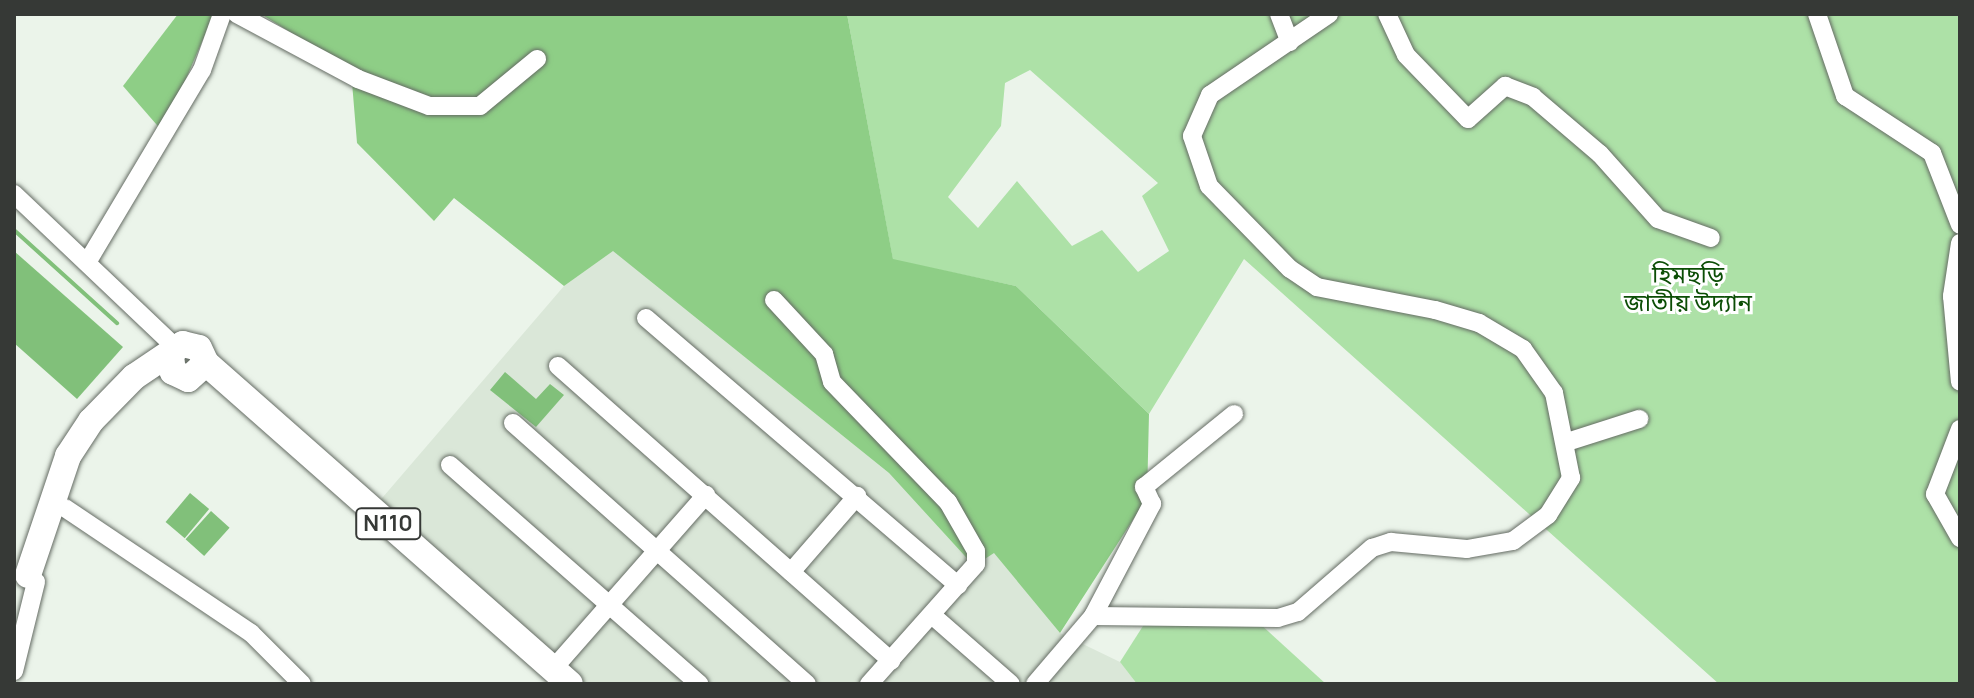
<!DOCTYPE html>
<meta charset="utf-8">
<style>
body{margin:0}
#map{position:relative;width:1974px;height:698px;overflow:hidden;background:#ebf4ea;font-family:Manrope,"Noto Sans Bengali",sans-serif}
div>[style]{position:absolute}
.built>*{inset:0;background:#dae7d8}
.green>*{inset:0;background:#ade1a7}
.forest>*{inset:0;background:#8ece86}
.water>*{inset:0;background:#81c07a;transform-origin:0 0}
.stream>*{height:4px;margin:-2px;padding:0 2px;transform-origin:2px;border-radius:2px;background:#81c07a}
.roads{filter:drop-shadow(0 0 2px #656c64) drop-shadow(0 0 2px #656c64)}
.minor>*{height:18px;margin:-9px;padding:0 9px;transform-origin:9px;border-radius:9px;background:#fff}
.highway>*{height:26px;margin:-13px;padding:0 13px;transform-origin:13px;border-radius:13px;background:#fff}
span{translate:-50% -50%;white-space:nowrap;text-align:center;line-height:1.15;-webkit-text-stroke:6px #fff;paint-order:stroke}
.shield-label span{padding:2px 6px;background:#fff;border:2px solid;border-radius:6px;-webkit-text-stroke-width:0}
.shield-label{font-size:22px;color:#363936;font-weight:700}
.park-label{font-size:24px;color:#0c4e06}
.frame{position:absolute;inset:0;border:16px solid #363936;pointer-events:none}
</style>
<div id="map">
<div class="built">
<div style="clip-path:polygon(613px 250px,889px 473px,974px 566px,994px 552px,1060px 633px,1120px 662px,1137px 684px,567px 684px,371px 511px,564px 286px)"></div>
</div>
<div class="green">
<div style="clip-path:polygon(evenodd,847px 14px,1960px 14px,1960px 684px,1719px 684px,1244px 259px,1149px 414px,1016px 286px,893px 260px,847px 14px,1030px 70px,1158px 183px,1142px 196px,1169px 251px,1138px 272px,1102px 230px,1072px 246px,1017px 181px,978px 228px,948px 197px,1001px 126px,1005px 83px,1030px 70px)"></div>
<div style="clip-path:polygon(1150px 615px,1258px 622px,1326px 684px,1137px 684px,1120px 662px)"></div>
</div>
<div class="forest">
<div style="clip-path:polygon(178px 14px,214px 14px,163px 132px,123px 86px)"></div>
<div style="clip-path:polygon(261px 14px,847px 14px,893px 259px,1016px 286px,1149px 414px,1147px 498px,1060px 633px,994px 553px,974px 566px,889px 473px,613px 251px,564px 286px,454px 198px,434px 221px,357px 143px,351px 70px)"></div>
</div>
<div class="water">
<div style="clip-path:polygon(14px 251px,123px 347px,77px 399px,14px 343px)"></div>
<div style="clip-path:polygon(505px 372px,536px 399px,550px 384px,564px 395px,536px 427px,490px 390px)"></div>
<div style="left:190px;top:493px;width:25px;height:38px;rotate:40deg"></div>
<div style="left:211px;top:511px;width:25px;height:38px;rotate:42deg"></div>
</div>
<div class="stream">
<div style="left:14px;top:230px;width:139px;rotate:42.1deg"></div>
</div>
<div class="roads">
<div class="minor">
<div style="left:237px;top:14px;width:137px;rotate:28.2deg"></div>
<div style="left:358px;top:79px;width:76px;rotate:20.8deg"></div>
<div style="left:429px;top:106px;width:51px"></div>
<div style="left:480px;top:106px;width:74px;rotate:-39.5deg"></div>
<div style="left:1279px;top:14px;width:30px;rotate:69deg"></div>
<div style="left:1387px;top:14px;width:45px;rotate:65.1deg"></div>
<div style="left:1406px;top:55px;width:89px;rotate:45.9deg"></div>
<div style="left:1468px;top:119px;width:50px;rotate:-41.7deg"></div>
<div style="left:1505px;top:86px;width:30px;rotate:21deg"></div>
<div style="left:1533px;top:97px;width:88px;rotate:40.4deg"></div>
<div style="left:1600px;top:154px;width:87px;rotate:48.3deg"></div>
<div style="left:1658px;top:219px;width:56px;rotate:19.7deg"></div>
<div style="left:1817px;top:14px;width:87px;rotate:71.1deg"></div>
<div style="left:1845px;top:96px;width:104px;rotate:33.2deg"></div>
<div style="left:1932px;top:153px;width:77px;rotate:68.7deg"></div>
<div style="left:14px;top:194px;width:224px;rotate:43.5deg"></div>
<div style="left:1960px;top:243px;width:54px;rotate:98.6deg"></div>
<div style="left:1952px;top:296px;width:86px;rotate:84.7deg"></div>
<div style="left:88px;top:261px;width:222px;rotate:-59.2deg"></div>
<div style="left:202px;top:70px;width:59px;rotate:-70.3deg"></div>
<div style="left:774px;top:300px;width:74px;rotate:47.2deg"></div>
<div style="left:824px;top:354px;width:29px;rotate:74deg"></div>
<div style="left:832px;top:382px;width:167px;rotate:46deg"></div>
<div style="left:948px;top:502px;width:56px;rotate:60.3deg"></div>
<div style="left:976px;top:551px;width:13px;rotate:90deg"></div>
<div style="left:976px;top:564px;width:161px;rotate:131.7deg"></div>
<div style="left:646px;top:318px;width:411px;rotate:40.6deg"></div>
<div style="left:558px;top:366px;width:445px;rotate:41.5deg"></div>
<div style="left:513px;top:423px;width:393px;rotate:41.6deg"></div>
<div style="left:1960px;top:429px;width:70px;rotate:111deg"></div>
<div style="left:1935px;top:494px;width:51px;rotate:60.4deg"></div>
<div style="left:1567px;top:442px;width:76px;rotate:-17.7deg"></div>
<div style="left:450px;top:465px;width:332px;rotate:41.3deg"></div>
<div style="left:65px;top:508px;width:224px;rotate:33.9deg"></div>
<div style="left:251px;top:633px;width:72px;rotate:45deg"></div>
<div style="left:791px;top:572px;width:101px;rotate:-49deg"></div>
<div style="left:933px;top:616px;width:103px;rotate:41.1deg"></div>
<div style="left:1093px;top:616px;width:127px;rotate:-62.2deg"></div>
<div style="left:1152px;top:504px;width:19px;rotate:-115deg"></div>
<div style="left:1144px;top:487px;width:116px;rotate:-39deg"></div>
<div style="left:553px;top:669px;width:232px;rotate:-48.7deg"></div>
<div style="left:14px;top:671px;width:92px;rotate:-76.1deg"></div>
<div style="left:1035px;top:684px;width:89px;rotate:-49.5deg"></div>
<div style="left:1093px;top:616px;width:185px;rotate:0.6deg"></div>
<div style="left:1278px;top:618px;width:21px;rotate:-17deg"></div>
<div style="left:1298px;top:612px;width:98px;rotate:-40.9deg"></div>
<div style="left:1372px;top:548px;width:20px;rotate:-18deg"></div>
<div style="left:1391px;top:542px;width:76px;rotate:5.3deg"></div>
<div style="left:1467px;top:549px;width:47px;rotate:-9.9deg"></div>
<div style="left:1513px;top:541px;width:44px;rotate:-36.6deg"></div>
<div style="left:1548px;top:515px;width:44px;rotate:-58.1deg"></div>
<div style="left:1571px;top:478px;width:87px;rotate:-101.3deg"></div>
<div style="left:1554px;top:393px;width:54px;rotate:-125.2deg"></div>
<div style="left:1523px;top:349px;width:51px;rotate:-149.4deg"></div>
<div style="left:1479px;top:323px;width:46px;rotate:-163.5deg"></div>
<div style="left:1435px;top:310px;width:120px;rotate:-169deg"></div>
<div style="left:1317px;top:287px;width:32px;rotate:-146deg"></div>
<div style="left:1290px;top:269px;width:116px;rotate:-134.3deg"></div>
<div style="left:1209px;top:186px;width:53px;rotate:-108.8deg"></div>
<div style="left:1192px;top:136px;width:45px;rotate:-66.3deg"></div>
<div style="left:1210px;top:95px;width:144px;rotate:-34.2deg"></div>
</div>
<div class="highway">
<div style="left:206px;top:363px;width:485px;rotate:41.4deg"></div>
<div style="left:28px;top:575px;width:126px;rotate:-71.4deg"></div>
<div style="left:68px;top:456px;width:42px;rotate:-56.7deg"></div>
<div style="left:91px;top:421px;width:62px;rotate:-45.7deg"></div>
<div style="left:134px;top:377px;width:59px;rotate:-34deg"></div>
<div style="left:183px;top:344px;width:16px;rotate:14deg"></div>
<div style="left:199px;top:348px;width:17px;rotate:65deg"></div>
<div style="left:206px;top:363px;width:24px;rotate:138deg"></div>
<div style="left:188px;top:379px;width:17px;rotate:-155deg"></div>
<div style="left:173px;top:372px;width:17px;rotate:-97deg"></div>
</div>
</div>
<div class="shield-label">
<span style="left:388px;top:524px">N110</span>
</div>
<div class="park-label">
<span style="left:1688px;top:288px">হিমছড়ি<br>জাতীয় উদ্যান</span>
</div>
<div class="frame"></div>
</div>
